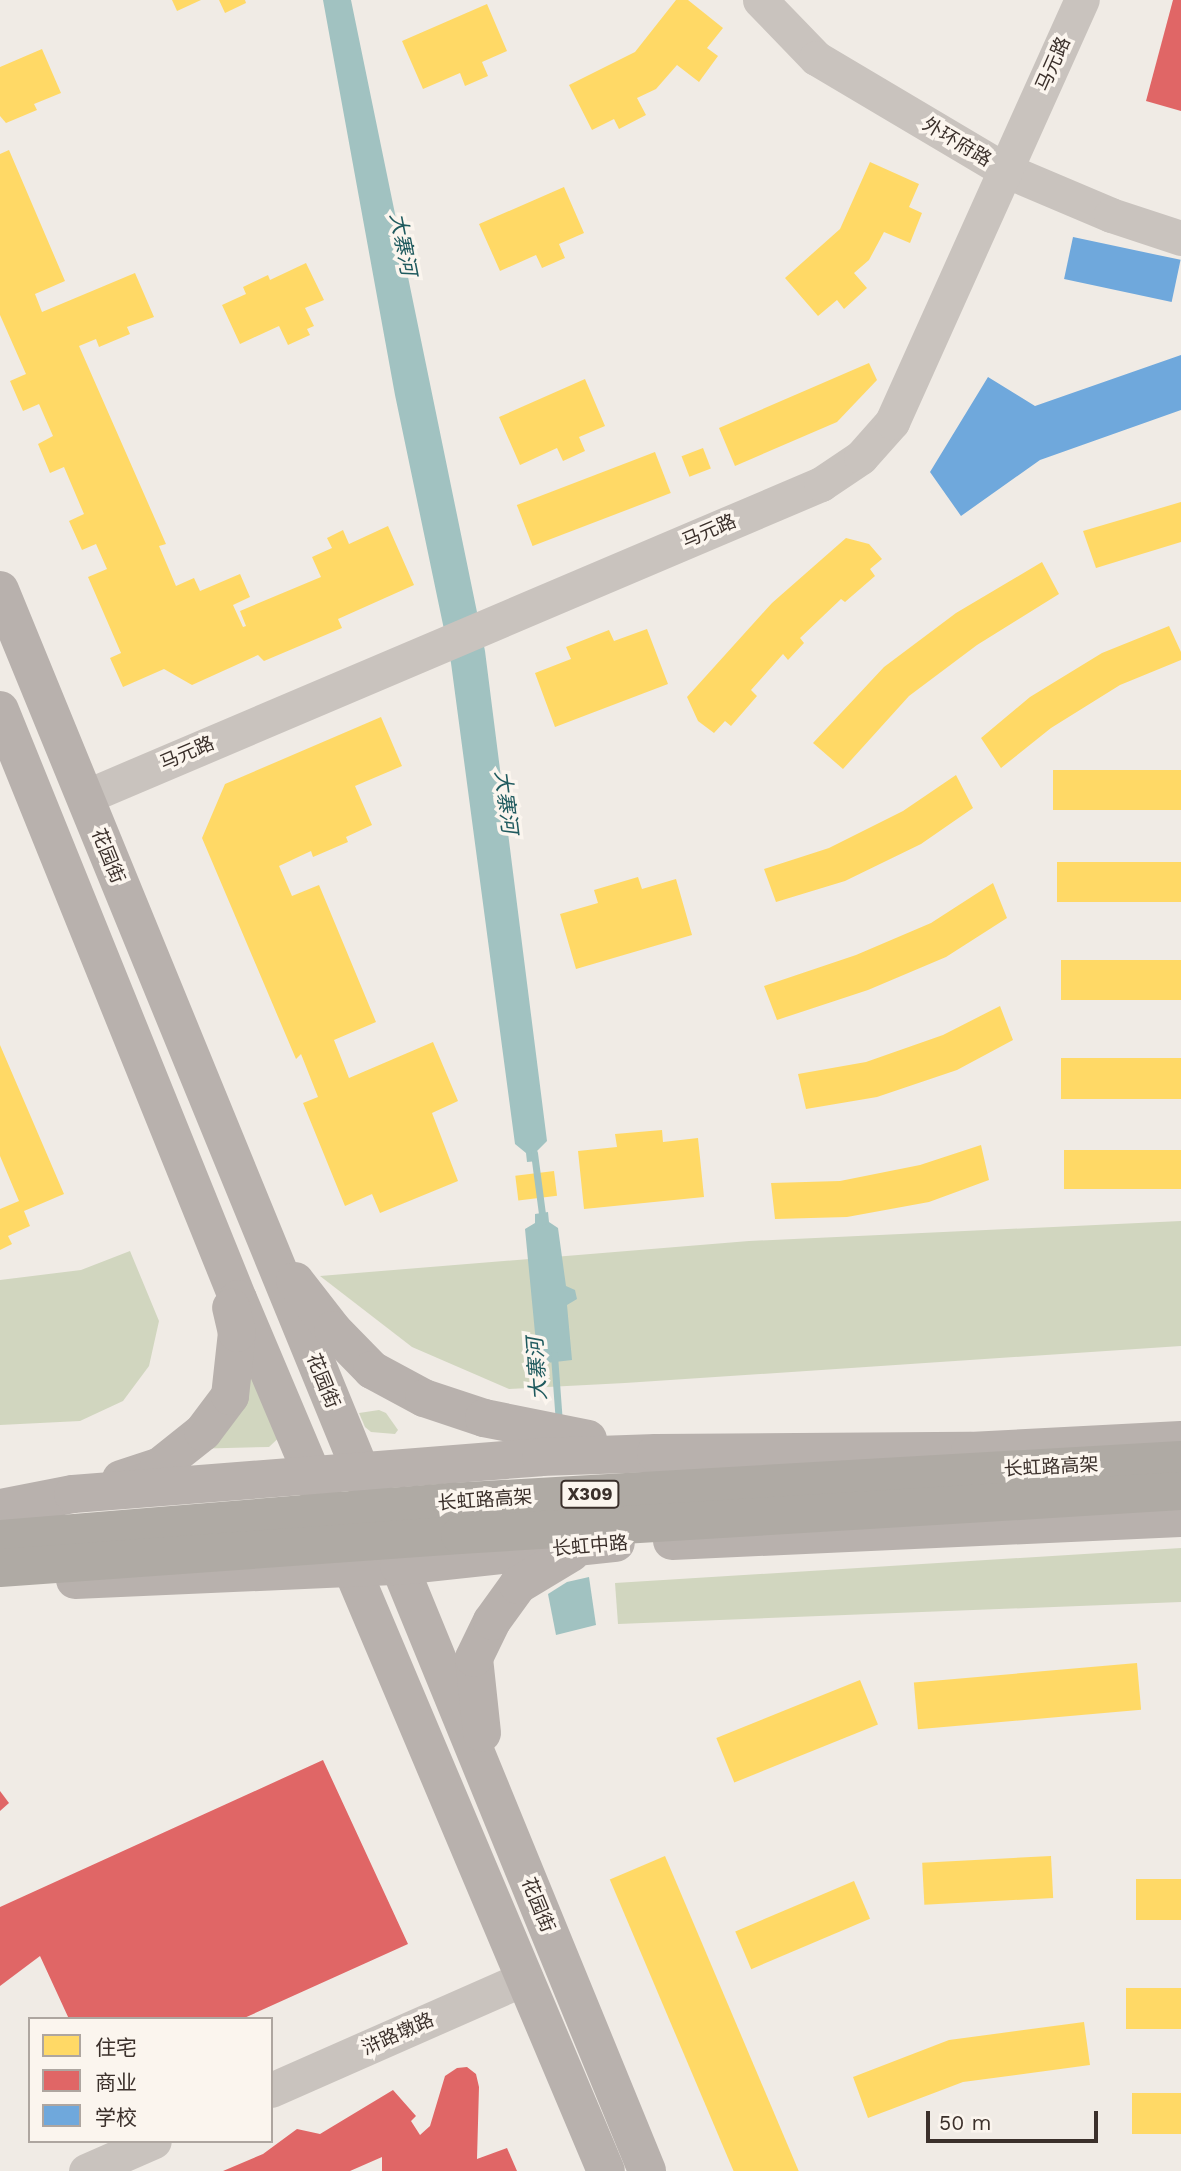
<!DOCTYPE html>
<meta charset="utf-8">
<style>
body{margin:0}
#map{position:relative;width:1181px;height:2171px;overflow:hidden;background:#f0ebe5;font-family:"Work Sans","Noto Sans SC",sans-serif}
div>[style]{position:absolute}
.green>*{inset:0;background:#d1d6bf}
.water>*{inset:0;background:#a1c2c1}
.homes>*{inset:0;background:#ffd966;transform-origin:0 0}
.shops>*{inset:0;background:#e06666}
.schools>*{inset:0;background:#6fa8dc;transform-origin:0 0}
.stream>*{height:7px;margin:-3.5px;padding:0 3.5px;transform-origin:3.5px;border-radius:3.5px;background:#a1c2c1}
.minor>*{height:35px;margin:-17.5px;padding:0 17.5px;transform-origin:17.5px;border-radius:17.5px;background:#c9c3be}
.major>*{height:38px;margin:-19px;padding:0 19px;transform-origin:19px;border-radius:19px;background:#b8b1ad}
.highway>*{height:38px;margin:-19px;padding:0 19px;transform-origin:19px;border-radius:19px;background:#afaaa4}
span{translate:-50% -50%;white-space:nowrap;text-align:center;line-height:1.15;-webkit-text-stroke:7px #fbf5ee;paint-order:stroke}
.shield-label span{padding:2px 5px;background:#fbf5ee;border:2px solid;border-radius:5px;-webkit-text-stroke-width:0}
.shield-label{font-size:18px;color:#3b302b;font-weight:700}
.street-label{font-size:19px;color:#3b302b}
.water-label{font-size:21px;color:#1f5a5e;font-style:italic}
.legend{position:absolute;left:28px;top:2017px;width:245px;height:126px;box-sizing:border-box;background:#fbf5ee;border:2px solid #aea6a0;margin:0;padding:9px 12px;list-style:none;font-size:21px;color:#3b302b}
.legend li{display:flex;align-items:center;gap:14px;height:35px}
.legend b{width:35px;border:2px solid #aea6a0}
.scale{position:absolute;left:926px;top:2111px;width:172px;height:32px;box-sizing:border-box;border:4px solid #3b302b;border-top:0;padding-left:9px;font-size:21px;line-height:24px;white-space:nowrap;color:#3b302b;-webkit-text-stroke:5px #fbf5ee;paint-order:stroke}
</style>
<div id="map">
<div class="green">
<div style="clip-path:polygon(1181px 1221px,1181px 1346px,625px 1383px,509px 1389px,412px 1347px,320px 1276px,749px 1241px)"></div>
<div style="clip-path:polygon(130px 1251px,159px 1321px,149px 1366px,123px 1401px,80px 1421px,0 1425px,0 1280px,81px 1270px)"></div>
<div style="clip-path:polygon(242px 1358px,285px 1432px,269px 1447px,188px 1449px)"></div>
<div style="clip-path:polygon(379px 1410px,386px 1413px,398px 1430px,395px 1434px,371px 1432px,365px 1427px,359px 1413px)"></div>
<div style="clip-path:polygon(1181px 1548px,1181px 1602px,618px 1624px,615px 1583px)"></div>
</div>
<div class="water">
<div style="clip-path:polygon(323px 0,351px 0,485px 651px,547px 1141px,537px 1151px,538px 1161px,527px 1162px,526px 1153px,515px 1144px,451px 663px,395px 395px)"></div>
<div style="clip-path:polygon(548px 1212px,549px 1222px,558px 1228px,566px 1286px,575px 1290px,577px 1299px,567px 1305px,572px 1360px,538px 1364px,525px 1229px,535px 1223px,535px 1214px)"></div>
<div style="clip-path:polygon(589px 1577px,596px 1625px,556px 1635px,548px 1594px,567px 1582px)"></div>
</div>
<div class="homes">
<div style="clip-path:polygon(172px 0,201px 0,177px 11px)"></div>
<div style="clip-path:polygon(219px 0,245px 0,246px 3px,225px 13px)"></div>
<div style="clip-path:polygon(676px 0,688px 0,723px 28px,707px 48px,718px 56px,699px 82px,677px 65px,656px 89px,637px 98px,646px 115px,619px 129px,614px 119px,592px 130px,569px 85px,635px 52px)"></div>
<div style="clip-path:polygon(487px 4px,507px 51px,482px 62px,488px 76px,465px 86px,460px 73px,423px 89px,402px 41px)"></div>
<div style="clip-path:polygon(42px 49px,61px 93px,34px 104px,37px 110px,6px 123px,0 116px,0 67px)"></div>
<div style="clip-path:polygon(9px 150px,65px 281px,35px 294px,42px 312px,135px 273px,154px 317px,127px 327px,130px 334px,99px 347px,96px 339px,79px 346px,166px 544px,159px 546px,176px 586px,194px 578px,200px 591px,240px 574px,250px 597px,233px 605px,243px 627px,246px 626px,240px 611px,321px 577px,312px 557px,332px 548px,327px 538px,343px 530px,349px 544px,388px 526px,414px 585px,338px 619px,342px 628px,264px 661px,258px 655px,192px 685px,164px 669px,123px 687px,110px 658px,121px 653px,88px 577px,107px 569px,96px 544px,82px 550px,69px 521px,84px 514px,64px 467px,50px 473px,38px 444px,53px 436px,39px 404px,23px 411px,10px 381px,26px 374px,0 315px,0 154px)"></div>
<div style="clip-path:polygon(870px 162px,919px 184px,909px 207px,922px 213px,910px 243px,884px 232px,869px 260px,854px 273px,867px 288px,844px 309px,837px 300px,818px 316px,785px 278px,840px 229px)"></div>
<div style="clip-path:polygon(564px 187px,584px 233px,559px 244px,565px 258px,542px 268px,536px 255px,500px 271px,479px 224px)"></div>
<div style="clip-path:polygon(306px 263px,324px 300px,305px 308px,314px 326px,307px 329px,310px 335px,288px 345px,279px 326px,240px 344px,222px 305px,246px 294px,243px 287px,268px 275px,270px 280px)"></div>
<div style="clip-path:polygon(869px 363px,877px 380px,837px 422px,735px 466px,719px 428px)"></div>
<div style="clip-path:polygon(585px 379px,605px 426px,579px 437px,585px 451px,563px 461px,557px 448px,520px 465px,499px 417px)"></div>
<div style="left:703px;top:448px;width:22px;height:23px;rotate:69deg"></div>
<div style="left:655px;top:452px;width:44px;height:148px;rotate:69deg"></div>
<div style="clip-path:polygon(1181px 502px,1181px 542px,1096px 568px,1083px 531px)"></div>
<div style="clip-path:polygon(846px 538px,869px 544px,882px 559px,870px 569px,875px 576px,845px 602px,841px 599px,800px 638px,804px 643px,788px 660px,783px 654px,751px 690px,757px 696px,731px 726px,725px 721px,714px 733px,698px 721px,687px 697px,772px 603px)"></div>
<div style="clip-path:polygon(1042px 562px,1059px 594px,977px 645px,909px 696px,843px 769px,813px 743px,884px 667px,956px 613px)"></div>
<div style="clip-path:polygon(1169px 626px,1181px 652px,1181px 660px,1120px 685px,1051px 728px,1001px 768px,981px 738px,1030px 697px,1102px 653px)"></div>
<div style="clip-path:polygon(647px 629px,668px 684px,555px 727px,535px 673px,571px 659px,566px 647px,609px 630px,614px 641px)"></div>
<div style="clip-path:polygon(381px 717px,402px 766px,355px 786px,372px 825px,346px 837px,348px 842px,313px 857px,311px 851px,279px 866px,292px 896px,319px 885px,376px 1022px,334px 1040px,349px 1078px,433px 1042px,458px 1101px,432px 1113px,458px 1181px,380px 1213px,372px 1194px,345px 1206px,303px 1103px,318px 1097px,301px 1054px,296px 1059px,202px 838px,225px 784px)"></div>
<div style="left:1181px;top:770px;width:40px;height:128px;rotate:90deg"></div>
<div style="clip-path:polygon(956px 775px,973px 808px,921px 844px,845px 881px,776px 902px,764px 869px,829px 848px,903px 811px)"></div>
<div style="left:1181px;top:862px;width:40px;height:124px;rotate:90deg"></div>
<div style="clip-path:polygon(638px 877px,642px 889px,676px 879px,692px 935px,576px 969px,560px 914px,598px 903px,594px 890px)"></div>
<div style="clip-path:polygon(993px 883px,1007px 918px,946px 957px,868px 990px,777px 1020px,764px 986px,856px 955px,931px 923px)"></div>
<div style="left:1181px;top:960px;width:40px;height:120px;rotate:90deg"></div>
<div style="clip-path:polygon(1000px 1006px,1013px 1040px,957px 1070px,877px 1097px,806px 1109px,798px 1074px,866px 1062px,943px 1035px)"></div>
<div style="clip-path:polygon(0 1045px,64px 1194px,24px 1211px,30px 1226px,8px 1236px,12px 1244px,0 1250px,0 1209px,19px 1201px,0 1156px)"></div>
<div style="left:1181px;top:1058px;width:41px;height:120px;rotate:90deg"></div>
<div style="clip-path:polygon(662px 1130px,663px 1142px,698px 1138px,704px 1197px,584px 1209px,578px 1151px,617px 1147px,615px 1134px)"></div>
<div style="clip-path:polygon(981px 1145px,989px 1180px,929px 1202px,847px 1217px,775px 1219px,771px 1183px,840px 1181px,920px 1165px)"></div>
<div style="left:1181px;top:1150px;width:39px;height:117px;rotate:90deg"></div>
<div style="left:554px;top:1171px;width:25px;height:39px;rotate:83deg"></div>
<div style="left:1137px;top:1663px;width:47px;height:224px;rotate:85deg"></div>
<div style="left:860px;top:1680px;width:48px;height:155px;rotate:68deg"></div>
<div style="left:665px;top:1856px;width:343px;height:60px;rotate:67deg"></div>
<div style="left:1051px;top:1856px;width:42px;height:129px;rotate:87deg"></div>
<div style="left:1181px;top:1879px;width:41px;height:45px;rotate:90deg"></div>
<div style="left:854px;top:1881px;width:41px;height:129px;rotate:67deg"></div>
<div style="left:1181px;top:1988px;width:41px;height:55px;rotate:90deg"></div>
<div style="clip-path:polygon(1084px 2022px,1090px 2065px,963px 2082px,868px 2118px,853px 2077px,949px 2040px)"></div>
<div style="left:1181px;top:2093px;width:41px;height:49px;rotate:90deg"></div>
</div>
<div class="shops">
<div style="clip-path:polygon(1173px 0,1181px 0,1181px 111px,1146px 101px)"></div>
<div style="clip-path:polygon(323px 1760px,408px 1944px,242px 2019px,69px 2019px,40px 1956px,0 1986px,0 1907px)"></div>
<div style="clip-path:polygon(0 1791px,9px 1803px,0 1811px)"></div>
<div style="clip-path:polygon(467px 2067px,476px 2074px,479px 2087px,477px 2159px,507px 2148px,517px 2171px,382px 2171px,382px 2157px,350px 2171px,223px 2171px,263px 2154px,297px 2129px,320px 2134px,393px 2090px,416px 2116px,411px 2121px,420px 2135px,430px 2126px,445px 2076px,457px 2068px)"></div>
</div>
<div class="schools">
<div style="left:1073px;top:237px;width:110px;height:43px;rotate:12deg"></div>
<div style="clip-path:polygon(1181px 355px,1181px 410px,1040px 460px,961px 516px,930px 472px,988px 377px,1035px 406px)"></div>
</div>
<div class="stream">
<div style="left:534px;top:1153px;width:69px;rotate:82.5deg"></div>
<div style="left:554px;top:1355px;width:68px;rotate:85.8deg"></div>
</div>
<div class="minor">
<div style="left:760px;top:0;width:81px;rotate:46deg"></div>
<div style="left:816px;top:58px;width:220px;rotate:30.7deg"></div>
<div style="left:1005px;top:170px;width:115px;rotate:23deg"></div>
<div style="left:1111px;top:215px;width:74px;rotate:18.2deg"></div>
<div style="left:85px;top:797px;width:800px;rotate:-23.04deg"></div>
<div style="left:821px;top:484px;width:48px;rotate:-34deg"></div>
<div style="left:861px;top:457px;width:47px;rotate:-48.5deg"></div>
<div style="left:892px;top:422px;width:463px;rotate:-65.8deg"></div>
<div style="left:271px;top:2090px;width:278px;rotate:-23.8deg"></div>
<div style="left:86px;top:2171px;width:74px;rotate:-23.8deg"></div>
</div>
<div class="major">
<div style="left:0;top:590px;width:1708px;rotate:67.74deg"></div>
<div style="left:0;top:710px;width:635px;rotate:68deg"></div>
<div style="left:238px;top:1299px;width:946px;rotate:67.12deg"></div>
<div style="left:295px;top:1281px;width:62px;rotate:52.2deg"></div>
<div style="left:333px;top:1330px;width:56px;rotate:45.7deg"></div>
<div style="left:372px;top:1370px;width:59px;rotate:28.3deg"></div>
<div style="left:424px;top:1398px;width:63px;rotate:18.4deg"></div>
<div style="left:484px;top:1418px;width:106px;rotate:11.4deg"></div>
<div style="left:121px;top:1479px;width:40px;rotate:-18deg"></div>
<div style="left:159px;top:1467px;width:56px;rotate:-38.5deg"></div>
<div style="left:203px;top:1432px;width:45px;rotate:-53.1deg"></div>
<div style="left:230px;top:1396px;width:63px;rotate:-83.7deg"></div>
<div style="left:237px;top:1333px;width:26px;rotate:-103deg"></div>
<div style="left:0;top:1508px;width:74px;rotate:-10.9deg"></div>
<div style="left:73px;top:1494px;width:469px;rotate:-4.5deg"></div>
<div style="left:541px;top:1457px;width:115px;rotate:-2deg"></div>
<div style="left:656px;top:1453px;width:314px;rotate:-0.4deg"></div>
<div style="left:970px;top:1451px;width:211px;rotate:-3deg"></div>
<div style="left:672px;top:1541px;width:510px;rotate:-2.59deg"></div>
<div style="left:75px;top:1580px;width:324px;rotate:-2.5deg"></div>
<div style="left:399px;top:1566px;width:218px;rotate:-6.1deg"></div>
<div style="left:482px;top:1733px;width:75px;rotate:-96.1deg"></div>
<div style="left:474px;top:1658px;width:41px;rotate:-64.1deg"></div>
<div style="left:492px;top:1621px;width:44px;rotate:-54.2deg"></div>
<div style="left:518px;top:1585px;width:62px;rotate:-31.1deg"></div>
</div>
<div class="highway">
<div style="left:0;top:1539px;width:453px;rotate:-4.7deg"></div>
<div style="left:451px;top:1502px;width:731px;rotate:-3.29deg"></div>
<div style="left:0;top:1568px;width:461px;rotate:-4.1deg"></div>
<div style="left:460px;top:1535px;width:722px;rotate:-3.49deg"></div>
</div>
<div class="shield-label">
<span style="left:590px;top:1494px">X309</span>
</div>
<div class="street-label">
<span style="left:1053px;top:64px;rotate:-66deg">马元路</span>
<span style="left:957px;top:142px;rotate:31deg">外环府路</span>
<span style="left:709px;top:531px;rotate:-23deg">马元路</span>
<span style="left:187px;top:753px;rotate:-23deg">马元路</span>
<span style="left:108px;top:856px;rotate:68deg">花园街</span>
<span style="left:323px;top:1381px;rotate:68deg">花园街</span>
<span style="left:1051px;top:1467px;rotate:-3deg">长虹路高架</span>
<span style="left:485px;top:1500px;rotate:-4deg">长虹路高架</span>
<span style="left:590px;top:1546px;rotate:-5deg">长虹中路</span>
<span style="left:538px;top:1905px;rotate:68deg">花园街</span>
<span style="left:398px;top:2034px;rotate:-24deg">浒路墩路</span>
</div>
<div class="water-label">
<span style="left:403px;top:244px;rotate:79deg">大寨河</span>
<span style="left:506px;top:802px;rotate:83deg">大寨河</span>
<span style="left:537px;top:1369px;rotate:-94deg">大寨河</span>
</div>
<ul class="legend">
<li><b style="height:19px;background:#ffd966"></b>住宅</li>
<li><b style="height:19px;background:#e06666"></b>商业</li>
<li><b style="height:19px;background:#6fa8dc"></b>学校</li>
</ul>
<div class="scale">50 m</div>
</div>
